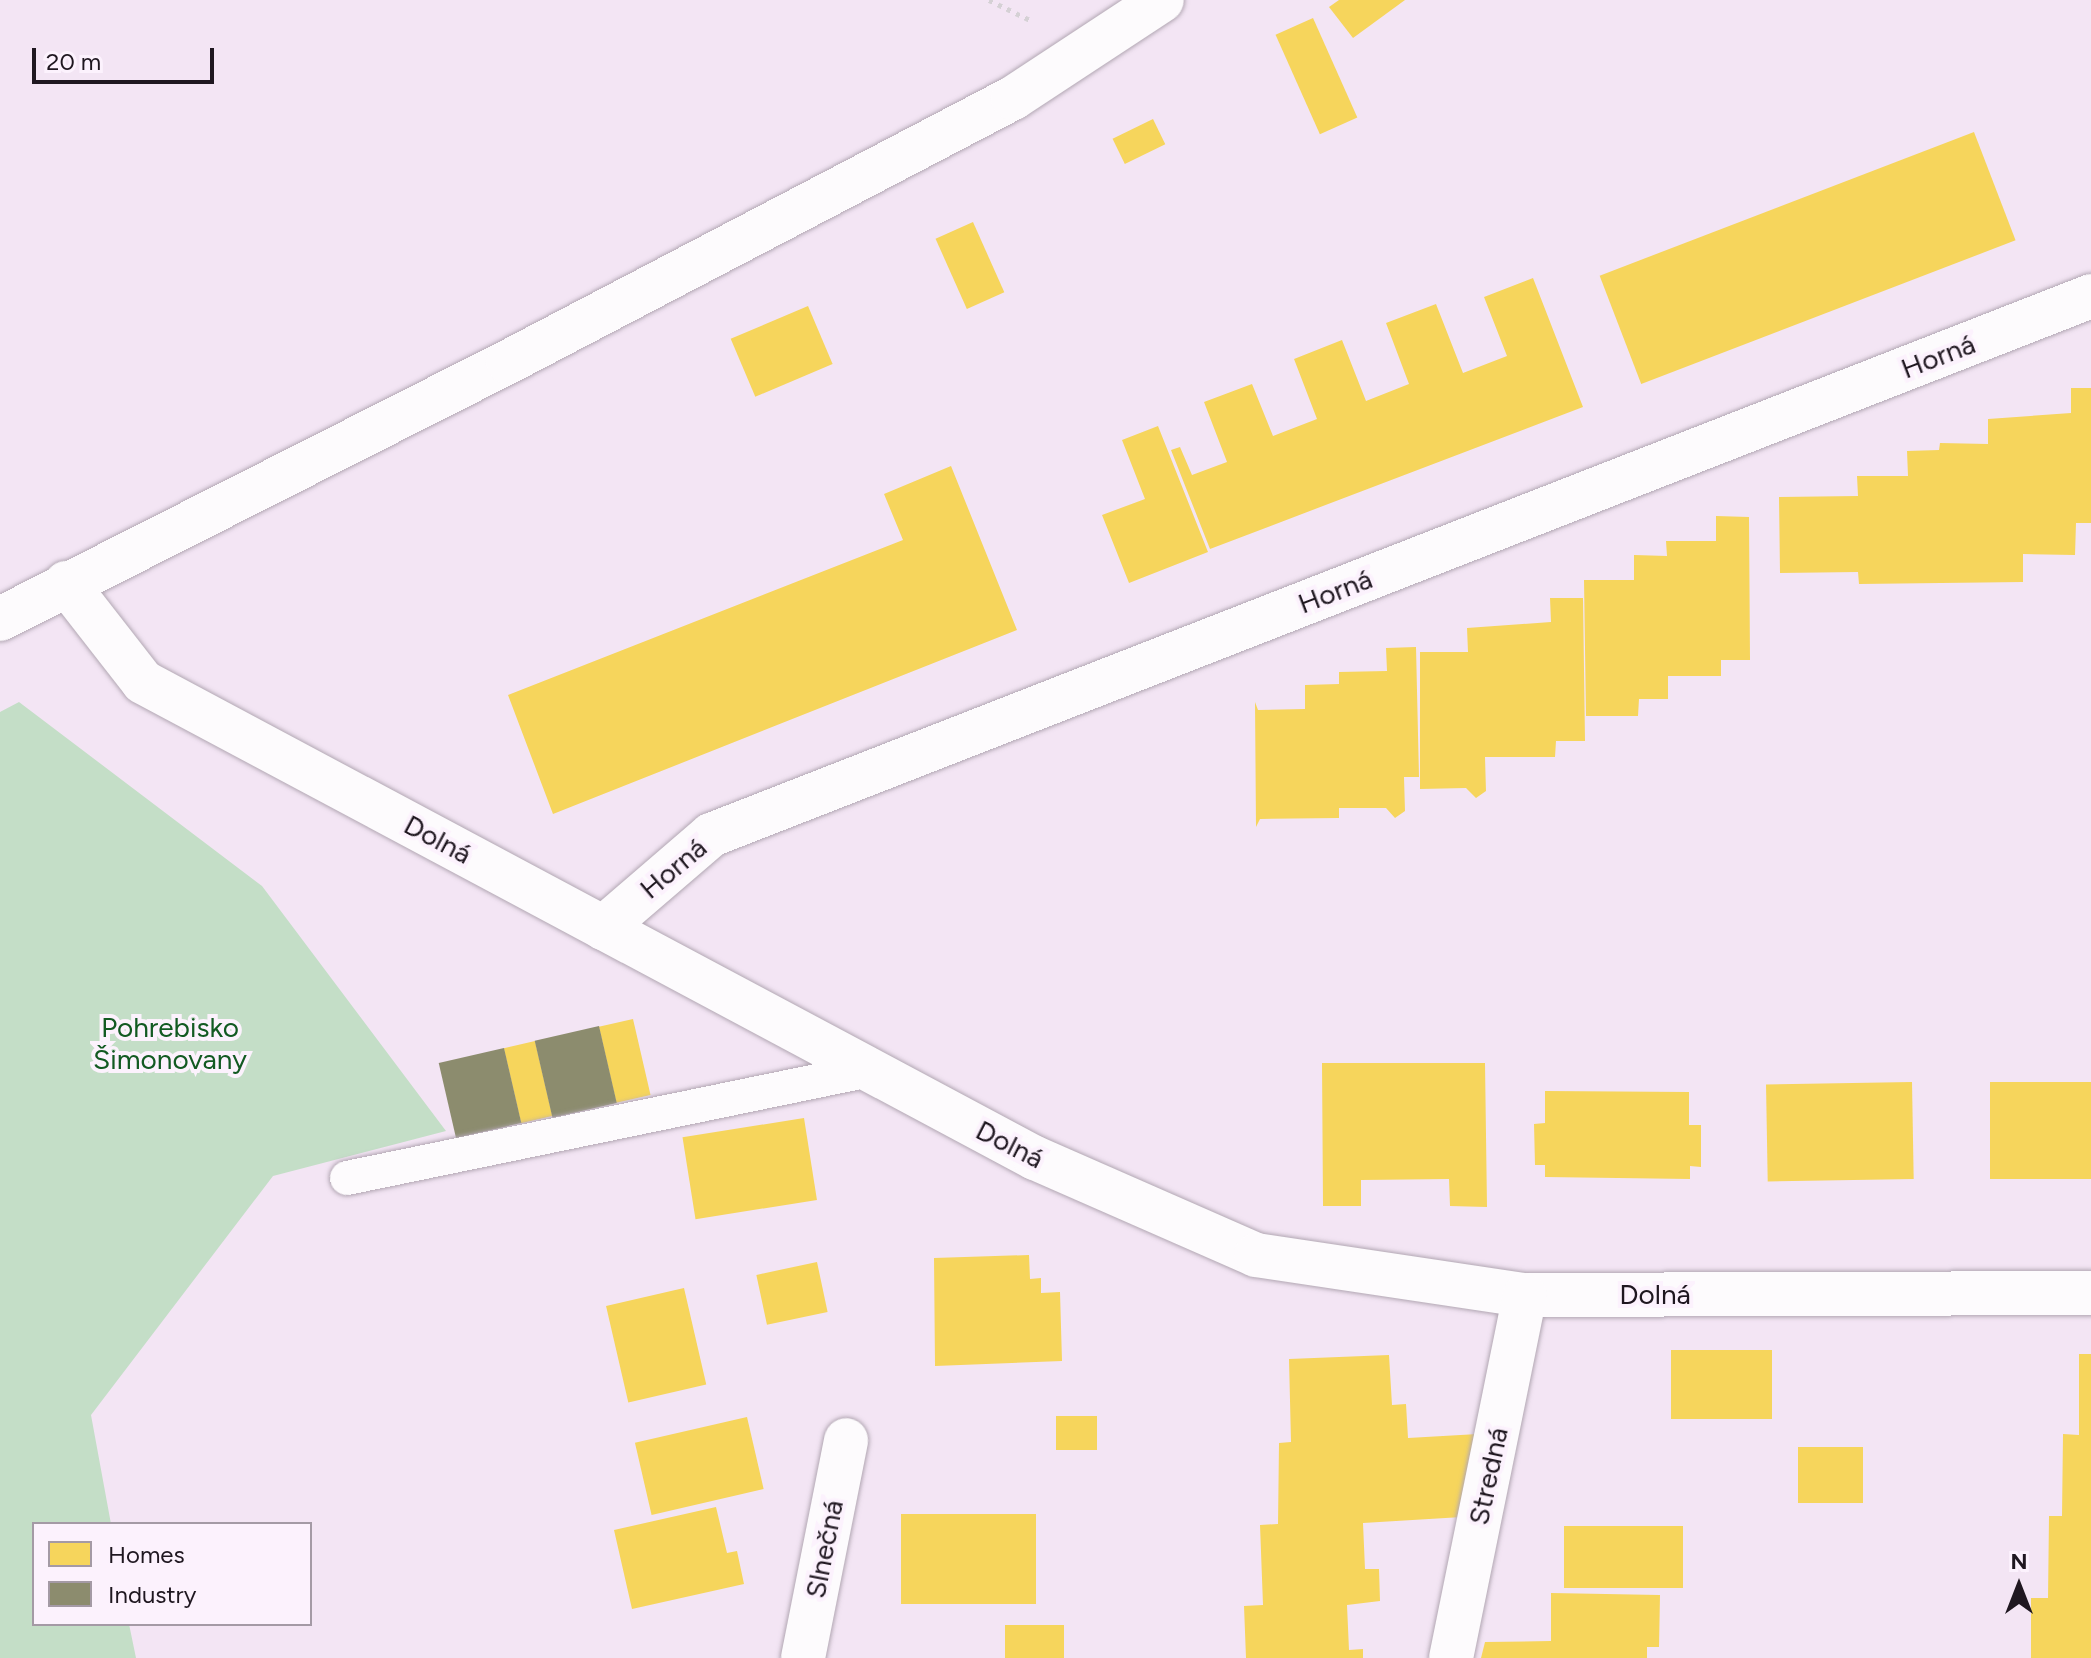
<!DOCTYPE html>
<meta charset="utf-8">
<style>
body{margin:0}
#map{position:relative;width:2091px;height:1658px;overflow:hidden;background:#f3e5f4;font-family:Figtree,sans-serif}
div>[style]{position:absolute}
.green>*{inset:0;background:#c4dec7}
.homes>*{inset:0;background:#f6d55c;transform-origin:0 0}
.industry>*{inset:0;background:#8c8c6e;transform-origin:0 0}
.path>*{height:5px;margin-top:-2.5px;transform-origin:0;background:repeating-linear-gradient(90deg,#d5d1d5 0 4px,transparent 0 10px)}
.roads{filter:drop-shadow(0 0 2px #b2a7b3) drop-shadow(0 0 2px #b2a7b3)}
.lane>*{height:34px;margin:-17px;padding:0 17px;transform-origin:17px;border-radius:17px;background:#fdfbfd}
.street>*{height:44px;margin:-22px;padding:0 22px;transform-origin:22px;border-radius:22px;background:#fdfbfd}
.secondary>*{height:44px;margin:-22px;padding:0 22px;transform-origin:22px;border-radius:22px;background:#fdfbfd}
span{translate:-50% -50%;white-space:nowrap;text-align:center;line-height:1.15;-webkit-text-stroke:8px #fcf2fd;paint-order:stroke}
.street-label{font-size:28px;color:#1f1720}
.park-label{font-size:28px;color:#125a22}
.legend{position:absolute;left:32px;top:1522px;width:280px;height:104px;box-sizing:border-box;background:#fcf2fd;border:2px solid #a49aa5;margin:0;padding:10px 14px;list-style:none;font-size:24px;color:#1f1720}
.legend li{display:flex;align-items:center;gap:16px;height:40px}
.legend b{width:40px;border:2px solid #a49aa5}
.north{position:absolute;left:1979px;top:1546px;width:80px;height:80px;-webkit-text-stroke:6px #fcf2fd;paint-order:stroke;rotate:0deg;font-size:22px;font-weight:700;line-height:32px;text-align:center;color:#1f1720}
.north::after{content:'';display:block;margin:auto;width:28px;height:36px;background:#1f1720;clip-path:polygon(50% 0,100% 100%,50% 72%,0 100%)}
.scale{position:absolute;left:32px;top:48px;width:182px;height:36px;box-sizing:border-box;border:4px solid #1f1720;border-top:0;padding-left:10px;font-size:24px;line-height:28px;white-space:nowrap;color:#1f1720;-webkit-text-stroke:6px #fcf2fd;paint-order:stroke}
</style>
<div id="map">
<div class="green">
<div style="clip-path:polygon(19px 702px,262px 886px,446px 1131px,273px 1176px,91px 1415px,111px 1524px,34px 1524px,34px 1624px,129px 1624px,136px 1658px,0 1658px,0 712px)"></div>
</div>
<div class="homes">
<div style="clip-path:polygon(1339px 0,1405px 0,1353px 38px,1329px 7px)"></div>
<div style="left:1313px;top:18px;width:109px;height:41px;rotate:66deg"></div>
<div style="left:1153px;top:119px;width:28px;height:45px;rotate:64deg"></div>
<div style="left:1974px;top:132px;width:116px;height:401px;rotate:69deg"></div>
<div style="left:973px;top:222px;width:77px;height:41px;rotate:66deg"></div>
<div style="clip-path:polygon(1533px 278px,1583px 407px,1210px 549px,1171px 450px,1180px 447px,1192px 475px,1227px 462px,1204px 402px,1252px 384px,1273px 436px,1317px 419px,1294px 359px,1342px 340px,1366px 401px,1409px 384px,1386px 323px,1436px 304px,1463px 373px,1507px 356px,1484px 297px)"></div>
<div style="left:808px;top:306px;width:63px;height:84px;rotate:67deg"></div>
<div style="clip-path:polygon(2071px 388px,2091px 388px,2091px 523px,2076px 523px,2075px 555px,2023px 554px,2023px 582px,1859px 584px,1858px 572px,1780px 573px,1779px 497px,1858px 496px,1857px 476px,1908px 476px,1907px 451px,1939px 450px,1940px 443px,1988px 444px,1988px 419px,2071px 413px)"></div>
<div style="clip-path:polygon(1158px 426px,1208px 552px,1129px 583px,1102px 515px,1145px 499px,1122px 440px)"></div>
<div style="clip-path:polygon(951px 466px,1017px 630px,553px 814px,508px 695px,903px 540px,884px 494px)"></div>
<div style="clip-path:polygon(1716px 516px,1749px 517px,1750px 660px,1721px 660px,1721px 676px,1668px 676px,1668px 699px,1639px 699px,1638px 716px,1586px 716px,1584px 580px,1634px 580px,1634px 555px,1667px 556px,1666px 541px,1716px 541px)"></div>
<div style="clip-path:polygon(1550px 598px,1583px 598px,1585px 741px,1556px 741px,1555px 757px,1485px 757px,1486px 791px,1476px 798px,1466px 788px,1420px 789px,1420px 652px,1468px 652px,1467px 628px,1551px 622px)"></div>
<div style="clip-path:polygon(1416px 647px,1419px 777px,1404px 777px,1405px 811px,1395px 818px,1386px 808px,1339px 808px,1339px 818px,1260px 819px,1256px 827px,1255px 702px,1258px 710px,1305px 709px,1305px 685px,1339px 684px,1339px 672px,1387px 671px,1386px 648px)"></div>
<div style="left:633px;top:1019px;width:78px;height:35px;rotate:77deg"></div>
<div style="left:535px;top:1041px;width:77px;height:32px;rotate:77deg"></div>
<div style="clip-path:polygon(1322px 1063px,1485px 1063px,1487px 1207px,1450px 1206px,1449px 1179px,1361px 1180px,1361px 1206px,1323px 1206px)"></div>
<div style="left:1912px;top:1082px;width:97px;height:146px;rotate:89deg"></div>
<div style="left:1990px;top:1082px;width:101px;height:97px"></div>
<div style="clip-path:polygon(1545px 1091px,1689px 1092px,1689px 1125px,1701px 1125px,1701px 1167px,1690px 1166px,1690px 1179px,1545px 1177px,1545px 1165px,1535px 1165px,1534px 1124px,1545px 1123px)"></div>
<div style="left:804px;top:1118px;width:83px;height:123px;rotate:81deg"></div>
<div style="clip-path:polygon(1029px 1255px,1030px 1279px,1041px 1278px,1041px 1293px,1060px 1292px,1062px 1361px,935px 1366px,934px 1258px)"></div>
<div style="left:817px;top:1262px;width:51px;height:62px;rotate:78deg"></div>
<div style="left:684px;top:1288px;width:99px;height:80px;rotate:77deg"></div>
<div style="left:1671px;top:1350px;width:101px;height:69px"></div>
<div style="clip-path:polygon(2079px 1354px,2091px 1354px,2091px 1658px,2031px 1658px,2031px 1598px,2048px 1598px,2049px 1516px,2062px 1516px,2063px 1434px,2079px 1435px)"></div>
<div style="clip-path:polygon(1389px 1355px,1392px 1405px,1406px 1404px,1408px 1438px,1478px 1434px,1462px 1517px,1363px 1523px,1365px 1569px,1379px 1569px,1380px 1601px,1347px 1605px,1349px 1650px,1363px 1649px,1363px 1658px,1246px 1658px,1244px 1606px,1263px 1605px,1260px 1525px,1278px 1524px,1279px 1443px,1291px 1442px,1289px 1359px)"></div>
<div style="left:1056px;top:1416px;width:41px;height:34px"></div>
<div style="left:747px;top:1417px;width:74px;height:115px;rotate:77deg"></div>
<div style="left:1798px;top:1447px;width:65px;height:56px"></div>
<div style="clip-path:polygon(716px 1507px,727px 1553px,737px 1551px,744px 1584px,632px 1609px,614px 1530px)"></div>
<div style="left:901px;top:1514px;width:135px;height:90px"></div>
<div style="left:1564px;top:1526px;width:119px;height:62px"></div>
<div style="clip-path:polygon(1551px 1593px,1660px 1595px,1659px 1647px,1647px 1647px,1647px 1658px,1481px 1658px,1485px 1642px,1551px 1641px)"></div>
<div style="left:1005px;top:1625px;width:59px;height:33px"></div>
</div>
<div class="industry">
<div style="left:599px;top:1026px;width:79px;height:66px;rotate:77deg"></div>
<div style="left:504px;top:1048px;width:77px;height:67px;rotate:77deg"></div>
</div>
<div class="path">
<div style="left:989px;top:0;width:48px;rotate:26deg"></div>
</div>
<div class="roads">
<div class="lane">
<div style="left:347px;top:1178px;width:534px;rotate:-11.67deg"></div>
</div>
<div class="street">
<div style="left:66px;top:583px;width:125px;rotate:52.1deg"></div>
<div style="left:143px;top:682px;width:1011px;rotate:28.09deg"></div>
<div style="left:1035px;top:1158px;width:241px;rotate:23.7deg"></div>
<div style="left:1256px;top:1255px;width:272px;rotate:8.5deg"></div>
<div style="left:1525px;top:1295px;width:566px;rotate:-0.2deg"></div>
<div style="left:603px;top:928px;width:143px;rotate:-40.7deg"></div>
<div style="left:711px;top:835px;width:1482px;rotate:-21.33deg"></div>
<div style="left:803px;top:1658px;width:222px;rotate:-78.8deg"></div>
<div style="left:1451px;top:1658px;width:370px;rotate:-78.5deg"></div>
</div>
<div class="secondary">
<div style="left:0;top:619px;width:569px;rotate:-26.84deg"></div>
<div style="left:508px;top:362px;width:570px;rotate:-27.6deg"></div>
<div style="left:1013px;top:98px;width:178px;rotate:-33.3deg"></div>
</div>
</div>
<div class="street-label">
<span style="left:1938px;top:356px;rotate:-21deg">Horná</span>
<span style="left:1335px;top:591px;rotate:-21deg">Horná</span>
<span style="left:438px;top:839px;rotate:28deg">Dolná</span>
<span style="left:673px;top:868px;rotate:-40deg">Horná</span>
<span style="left:1010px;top:1144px;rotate:27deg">Dolná</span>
<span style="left:1655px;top:1294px">Dolná</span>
<span style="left:1488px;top:1476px;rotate:-78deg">Stredná</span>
<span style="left:824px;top:1549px;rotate:-79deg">Slnečná</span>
</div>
<div class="park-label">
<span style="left:170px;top:1043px">Pohrebisko<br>Šimonovany</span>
</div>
<ul class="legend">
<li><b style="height:22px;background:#f6d55c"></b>Homes</li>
<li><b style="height:22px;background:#8c8c6e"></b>Industry</li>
</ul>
<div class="north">N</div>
<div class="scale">20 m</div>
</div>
